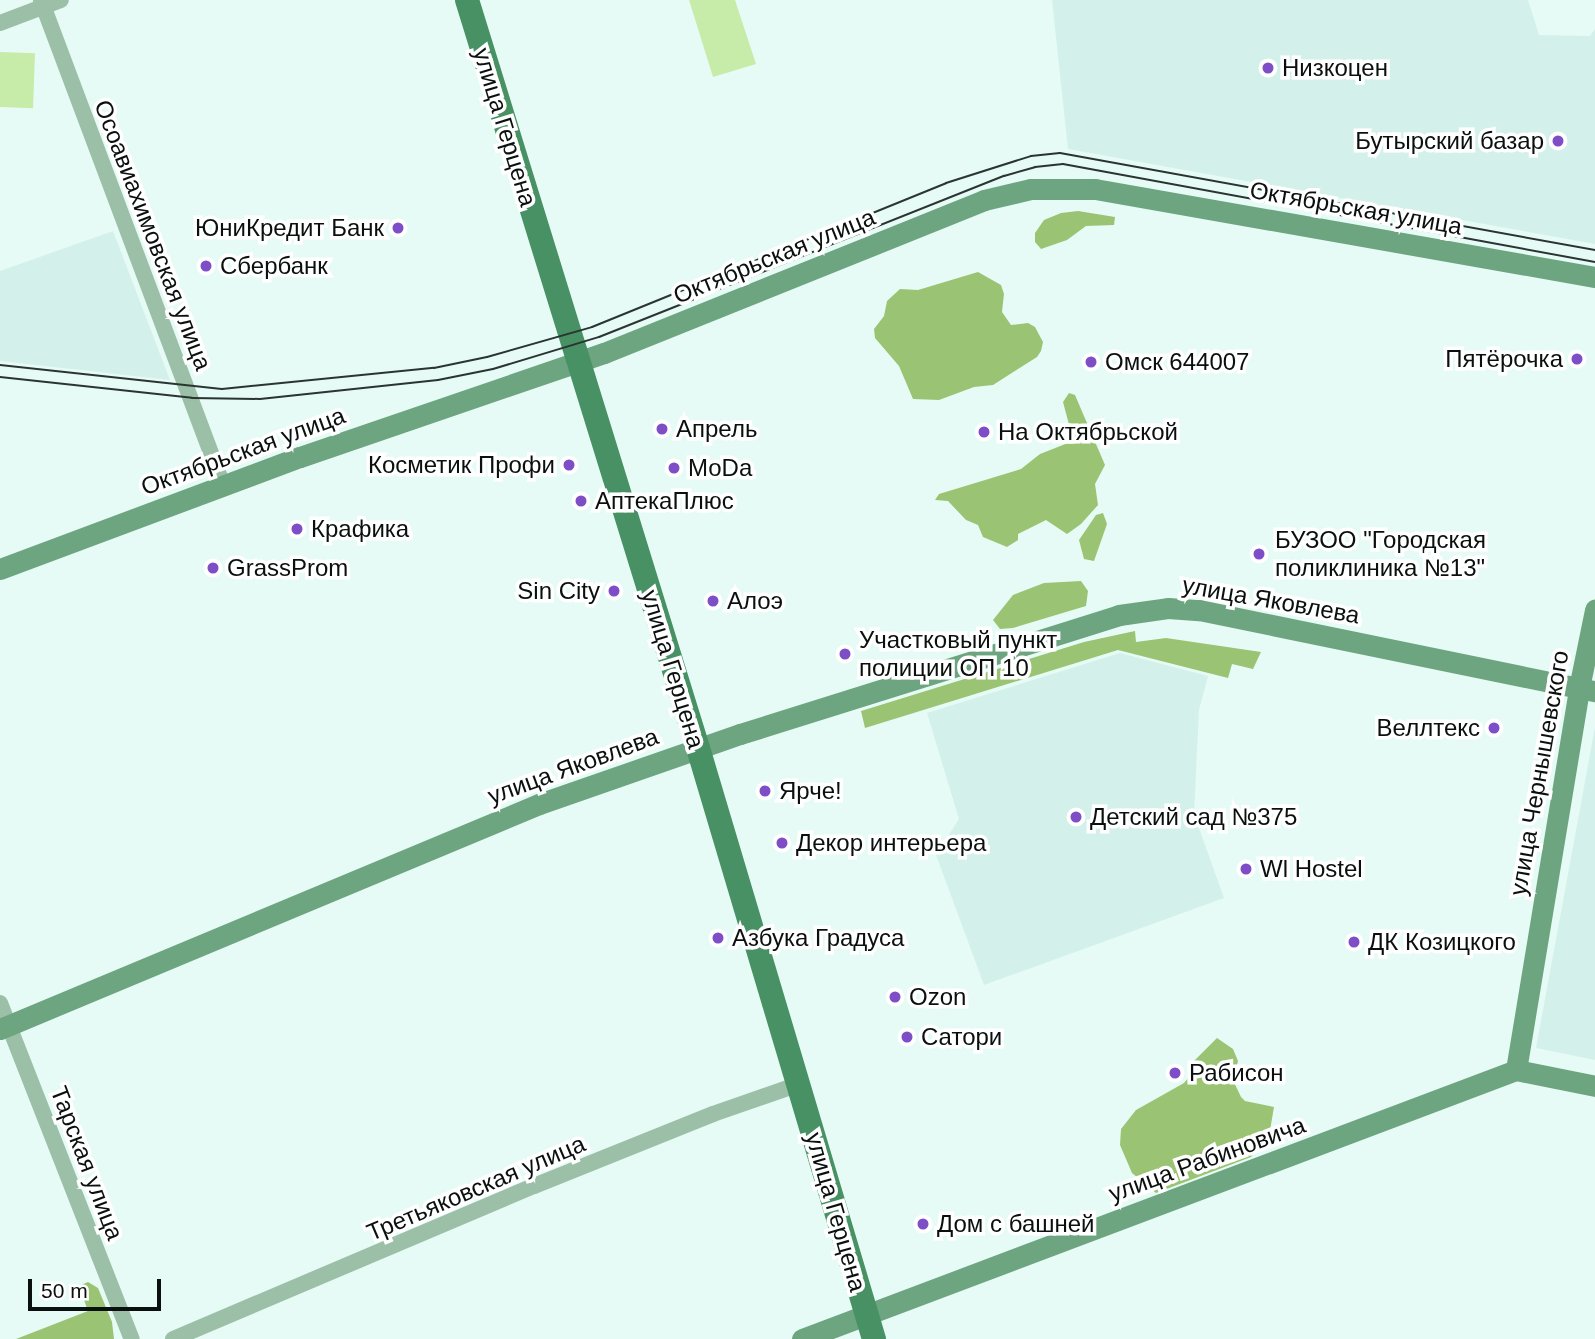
<!DOCTYPE html>
<meta charset="utf-8">
<style>
body{margin:0}
#map{position:relative;width:1595px;height:1339px;overflow:hidden;background:#e6fbf6;font-family:Arial,sans-serif}
div>[style]{position:absolute}
.built>*{inset:0;background:#d3f1ea}
.green>*{inset:0;background:#c7eca9;transform-origin:0 0}
.forest>*{inset:0;background:#9ac473}
.street>*{height:16px;margin:-8px;padding:0 8px;transform-origin:8px;border-radius:8px;background:#9bc0a7}
.secondary>*{height:21px;margin:-10.5px;padding:0 10.5px;transform-origin:10.5px;border-radius:10.5px;background:#6da580}
.primary>*{height:24px;margin:-12px;padding:0 12px;transform-origin:12px;border-radius:12px;background:#489165}
.tram>*{height:2px;margin:-1px;padding:0 1px;transform-origin:1px;border-radius:1px;background:#2a3431}
.dots>*{width:19px;height:19px;translate:-50% -50%;box-sizing:border-box;border:4px solid #fff;border-radius:50%}
span{translate:-50% -50%;white-space:nowrap;text-align:center;line-height:1.15;-webkit-text-stroke:7px #fff;paint-order:stroke}
.poi-label{font-size:24px;color:#09100e}
.left{translate:0 -50%;text-align:left}
.right{translate:-100% -50%;text-align:right}
.street-label{font-size:24px;color:#09100e}
.scale{position:absolute;left:28px;top:1279px;width:133px;height:32px;box-sizing:border-box;border:4px solid #09100e;border-top:0;padding-left:9px;font-size:21px;line-height:24px;white-space:nowrap;color:#09100e;-webkit-text-stroke:5px #fff;paint-order:stroke}
</style>
<div id="map">
<div class="built">
<div style="clip-path:polygon(1052px 0,1528px 0,1539px 35px,1590px 36px,1595px 29px,1595px 244px,1068px 149px)"></div>
<div style="clip-path:polygon(113px 231px,170px 380px,0 361px,0 271px)"></div>
<div style="clip-path:polygon(1120px 653px,1208px 676px,1199px 710px,1194px 814px,1224px 898px,984px 985px,936px 855px,959px 819px,927px 713px)"></div>
<div style="clip-path:polygon(1595px 727px,1595px 1060px,1536px 1048px)"></div>
</div>
<div class="green">
<div style="clip-path:polygon(689px 0,735px 0,756px 64px,713px 77px)"></div>
<div style="left:0;top:52px;width:35px;height:55px;rotate:2deg"></div>
</div>
<div class="forest">
<div style="clip-path:polygon(1078px 211px,1115px 217px,1114px 225px,1086px 226px,1067px 240px,1041px 249px,1035px 242px,1035px 233px,1044px 220px,1061px 213px)"></div>
<div style="clip-path:polygon(978px 272px,1001px 285px,1004px 294px,1002px 312px,1011px 325px,1028px 323px,1035px 327px,1043px 342px,1041px 351px,1037px 357px,993px 385px,974px 387px,939px 400px,913px 399px,899px 366px,875px 338px,874px 329px,884px 316px,887px 301px,900px 289px,918px 290px)"></div>
<div style="clip-path:polygon(1069px 393px,1075px 395px,1105px 465px,1095px 484px,1098px 505px,1081px 524px,1067px 534px,1046px 520px,1018px 534px,1018px 540px,1007px 547px,983px 537px,978px 525px,966px 520px,948px 501px,935px 500px,939px 494px,1021px 469px,1040px 454px,1068px 443px,1071px 432px,1063px 402px)"></div>
<div style="clip-path:polygon(1103px 513px,1107px 524px,1094px 561px,1084px 559px,1079px 540px,1096px 515px)"></div>
<div style="clip-path:polygon(1081px 581px,1088px 591px,1086px 606px,1013px 628px,1000px 629px,993px 620px,1013px 595px,1044px 583px)"></div>
<div style="clip-path:polygon(1135px 631px,1136px 642px,1166px 638px,1261px 652px,1253px 669px,1232px 664px,1228px 678px,1118px 650px,865px 728px,861px 711px,1084px 642px)"></div>
<div style="clip-path:polygon(1217px 1038px,1233px 1049px,1238px 1061px,1233px 1080px,1241px 1097px,1245px 1101px,1274px 1107px,1269px 1136px,1251px 1157px,1156px 1193px,1132px 1173px,1120px 1145px,1121px 1129px,1136px 1110px,1184px 1083px,1190px 1076px,1193px 1062px)"></div>
<div style="clip-path:polygon(88px 1282px,98px 1288px,112px 1322px,114px 1339px,16px 1339px,88px 1311px,79px 1286px)"></div>
</div>
<div class="street">
<div style="left:41px;top:0;width:518px;rotate:69.43deg"></div>
<div style="left:0;top:23px;width:65px;rotate:-20.7deg"></div>
<div style="left:0;top:1003px;width:361px;rotate:68.6deg"></div>
<div style="left:173px;top:1339px;width:392px;rotate:-23deg"></div>
<div style="left:534px;top:1186px;width:193px;rotate:-21.9deg"></div>
<div style="left:713px;top:1114px;width:91px;rotate:-19.2deg"></div>
</div>
<div class="secondary">
<div style="left:0;top:569px;width:320px;rotate:-20.5deg"></div>
<div style="left:300px;top:457px;width:321px;rotate:-18.9deg"></div>
<div style="left:604px;top:353px;width:410px;rotate:-21.9deg"></div>
<div style="left:984px;top:200px;width:48px;rotate:-13.2deg"></div>
<div style="left:1031px;top:189px;width:64px"></div>
<div style="left:1095px;top:189px;width:508px;rotate:9.98deg"></div>
<div style="left:0;top:1029px;width:584px;rotate:-22.66deg"></div>
<div style="left:539px;top:804px;width:213px;rotate:-19.2deg"></div>
<div style="left:740px;top:734px;width:397px;rotate:-17.4deg"></div>
<div style="left:1119px;top:615px;width:49px;rotate:-8.1deg"></div>
<div style="left:1168px;top:608px;width:31px;rotate:4deg"></div>
<div style="left:1199px;top:610px;width:404px;rotate:11.6deg"></div>
<div style="left:1516px;top:1070px;width:387px;rotate:-80.6deg"></div>
<div style="left:1579px;top:688px;width:80px;rotate:-78.4deg"></div>
<div style="left:802px;top:1339px;width:763px;rotate:-20.64deg"></div>
<div style="left:1516px;top:1070px;width:81px;rotate:11.4deg"></div>
</div>
<div class="primary">
<div style="left:467px;top:0;width:783px;rotate:72.84deg"></div>
<div style="left:698px;top:748px;width:617px;rotate:73.42deg"></div>
</div>
<div class="tram">
<div style="left:0;top:365px;width:223px;rotate:6.2deg"></div>
<div style="left:222px;top:389px;width:213px;rotate:-5.7deg"></div>
<div style="left:434px;top:368px;width:54px;rotate:-11.7deg"></div>
<div style="left:487px;top:357px;width:109px;rotate:-15.9deg"></div>
<div style="left:592px;top:327px;width:382px;rotate:-22.1deg"></div>
<div style="left:946px;top:183px;width:89px;rotate:-17.6deg"></div>
<div style="left:1031px;top:156px;width:29px;rotate:-6deg"></div>
<div style="left:1060px;top:153px;width:544px;rotate:10.28deg"></div>
<div style="left:0;top:377px;width:193px;rotate:6.2deg"></div>
<div style="left:192px;top:398px;width:68px;rotate:0.8deg"></div>
<div style="left:260px;top:399px;width:179px;rotate:-6.1deg"></div>
<div style="left:438px;top:380px;width:56px;rotate:-11.3deg"></div>
<div style="left:493px;top:369px;width:111px;rotate:-16.8deg"></div>
<div style="left:599px;top:337px;width:436px;rotate:-21.7deg"></div>
<div style="left:1004px;top:176px;width:32px;rotate:-16deg"></div>
<div style="left:1035px;top:167px;width:28px;rotate:-6deg"></div>
<div style="left:1063px;top:164px;width:541px;rotate:10.44deg"></div>
</div>
<div class="dots">
<div style="left:1268px;top:68px;background:#7d4ec6"></div>
<div style="left:1558px;top:141px;background:#7d4ec6"></div>
<div style="left:398px;top:228px;background:#7d4ec6"></div>
<div style="left:206px;top:266px;background:#7d4ec6"></div>
<div style="left:1577px;top:359px;background:#7d4ec6"></div>
<div style="left:1091px;top:362px;background:#7d4ec6"></div>
<div style="left:662px;top:429px;background:#7d4ec6"></div>
<div style="left:984px;top:432px;background:#7d4ec6"></div>
<div style="left:569px;top:465px;background:#7d4ec6"></div>
<div style="left:674px;top:468px;background:#7d4ec6"></div>
<div style="left:581px;top:501px;background:#7d4ec6"></div>
<div style="left:297px;top:529px;background:#7d4ec6"></div>
<div style="left:1259px;top:554px;background:#7d4ec6"></div>
<div style="left:213px;top:568px;background:#7d4ec6"></div>
<div style="left:614px;top:591px;background:#7d4ec6"></div>
<div style="left:713px;top:601px;background:#7d4ec6"></div>
<div style="left:845px;top:654px;background:#7d4ec6"></div>
<div style="left:1494px;top:728px;background:#7d4ec6"></div>
<div style="left:765px;top:791px;background:#7d4ec6"></div>
<div style="left:1076px;top:817px;background:#7d4ec6"></div>
<div style="left:782px;top:843px;background:#7d4ec6"></div>
<div style="left:1246px;top:869px;background:#7d4ec6"></div>
<div style="left:718px;top:938px;background:#7d4ec6"></div>
<div style="left:1354px;top:942px;background:#7d4ec6"></div>
<div style="left:895px;top:997px;background:#7d4ec6"></div>
<div style="left:907px;top:1037px;background:#7d4ec6"></div>
<div style="left:1175px;top:1073px;background:#7d4ec6"></div>
<div style="left:923px;top:1224px;background:#7d4ec6"></div>
</div>
<div class="poi-label">
<span class="left" style="left:1282px;top:68px">Низкоцен</span>
<span class="right" style="left:1544px;top:141px">Бутырский базар</span>
<span class="right" style="left:384px;top:228px">ЮниКредит Банк</span>
<span class="left" style="left:220px;top:266px">Сбербанк</span>
<span class="right" style="left:1563px;top:359px">Пятёрочка</span>
<span class="left" style="left:1105px;top:362px">Омск 644007</span>
<span class="left" style="left:676px;top:429px">Апрель</span>
<span class="left" style="left:998px;top:432px">На Октябрьской</span>
<span class="right" style="left:555px;top:465px">Косметик Профи</span>
<span class="left" style="left:688px;top:468px">МоDa</span>
<span class="left" style="left:595px;top:501px">АптекаПлюс</span>
<span class="left" style="left:311px;top:529px">Крафика</span>
<span class="left" style="left:1275px;top:554px">БУЗОО "Городская<br>поликлиника №13"</span>
<span class="left" style="left:227px;top:568px">GrassProm</span>
<span class="right" style="left:600px;top:591px">Sin City</span>
<span class="left" style="left:727px;top:601px">Алоэ</span>
<span class="left" style="left:859px;top:654px">Участковый пункт<br>полиции ОП 10</span>
<span class="right" style="left:1480px;top:728px">Веллтекс</span>
<span class="left" style="left:779px;top:791px">Ярче!</span>
<span class="left" style="left:1090px;top:817px">Детский сад №375</span>
<span class="left" style="left:796px;top:843px">Декор интерьера</span>
<span class="left" style="left:1260px;top:869px">Wl Hostel</span>
<span class="left" style="left:732px;top:938px">Азбука Градуса</span>
<span class="left" style="left:1368px;top:942px">ДК Козицкого</span>
<span class="left" style="left:909px;top:997px">Ozon</span>
<span class="left" style="left:921px;top:1037px">Сатори</span>
<span class="left" style="left:1189px;top:1073px">Рабисон</span>
<span class="left" style="left:937px;top:1224px">Дом с башней</span>
</div>
<div class="street-label">
<span style="left:505px;top:127px;rotate:73deg">улица Герцена</span>
<span style="left:1356px;top:208px;rotate:10deg">Октябрьская улица</span>
<span style="left:153px;top:235px;rotate:69deg">Осоавиахимовская улица</span>
<span style="left:774px;top:256px;rotate:-22deg">Октябрьская улица</span>
<span style="left:243px;top:451px;rotate:-20deg">Октябрьская улица</span>
<span style="left:1271px;top:600px;rotate:10deg">улица Яковлева</span>
<span style="left:673px;top:669px;rotate:73deg">улица Герцена</span>
<span style="left:573px;top:766px;rotate:-20deg">улица Яковлева</span>
<span style="left:1539px;top:773px;rotate:-80deg">улица Чернышевского</span>
<span style="left:1207px;top:1159px;rotate:-20deg">улица Рабиновича</span>
<span style="left:87px;top:1163px;rotate:69deg">Тарская улица</span>
<span style="left:476px;top:1188px;rotate:-23deg">Третьяковская улица</span>
<span style="left:836px;top:1212px;rotate:74deg">улица Герцена</span>
</div>
<div class="scale">50 m</div>
</div>
